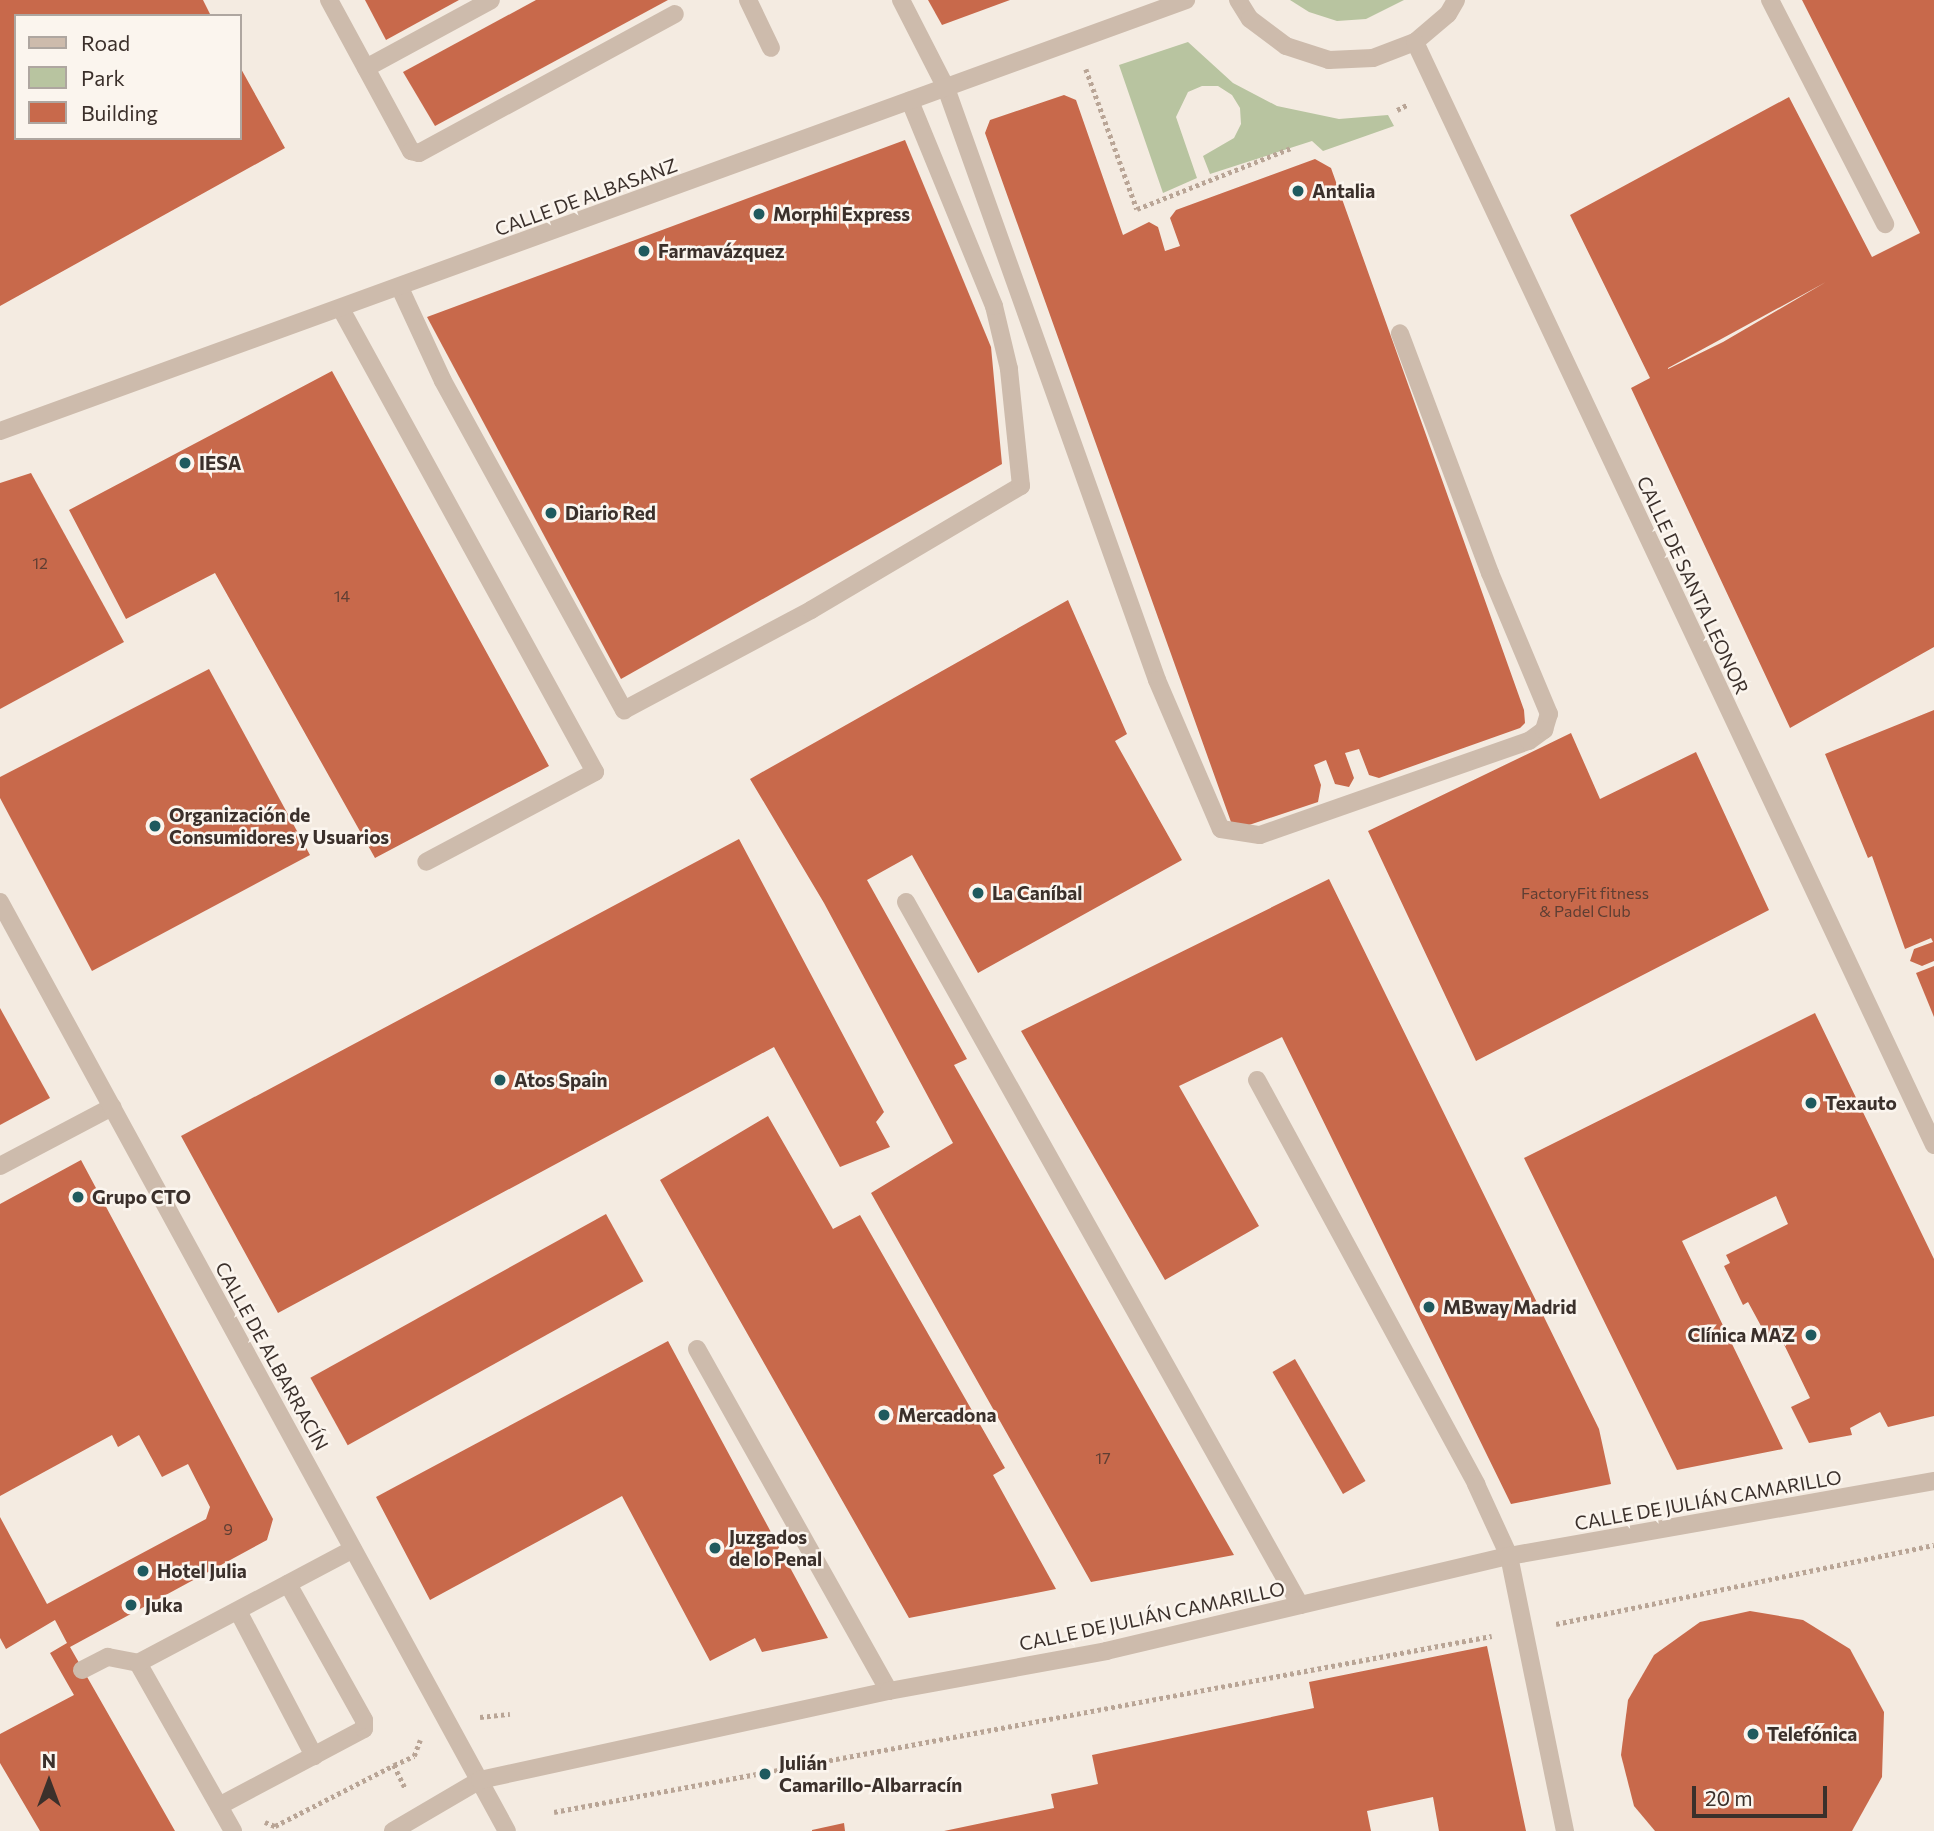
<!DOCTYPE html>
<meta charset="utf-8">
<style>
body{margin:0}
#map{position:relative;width:1934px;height:1831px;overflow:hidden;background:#f4ebe1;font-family:Commissioner,sans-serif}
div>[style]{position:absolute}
.green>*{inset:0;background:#b8c4a0}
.building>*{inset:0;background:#c8694b;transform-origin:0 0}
.path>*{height:4.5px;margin-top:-2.25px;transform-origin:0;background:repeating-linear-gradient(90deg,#b9a596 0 3.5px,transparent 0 7px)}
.lane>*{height:18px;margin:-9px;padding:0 9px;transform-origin:9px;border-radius:9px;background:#cdbbac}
.street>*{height:18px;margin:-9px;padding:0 9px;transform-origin:9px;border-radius:9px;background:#cdbbac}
.dots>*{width:19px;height:19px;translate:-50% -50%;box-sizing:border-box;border:4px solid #fbf5ee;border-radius:50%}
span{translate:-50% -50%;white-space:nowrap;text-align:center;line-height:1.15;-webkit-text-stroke:5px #fbf5ee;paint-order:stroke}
.number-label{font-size:16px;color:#5e3e33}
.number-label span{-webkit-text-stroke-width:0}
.poi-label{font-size:19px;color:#3b302b;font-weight:700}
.left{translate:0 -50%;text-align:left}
.right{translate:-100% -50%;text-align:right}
.street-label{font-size:19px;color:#3b302b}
.legend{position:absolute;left:14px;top:14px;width:228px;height:126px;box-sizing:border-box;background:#fbf5ee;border:2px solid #aea6a0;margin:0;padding:9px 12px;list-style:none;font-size:21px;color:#3b302b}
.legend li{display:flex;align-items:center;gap:14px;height:35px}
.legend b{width:35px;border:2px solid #aea6a0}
.north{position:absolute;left:14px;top:1747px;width:70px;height:70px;-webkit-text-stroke:5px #fbf5ee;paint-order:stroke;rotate:0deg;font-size:19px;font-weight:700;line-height:28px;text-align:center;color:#3b302b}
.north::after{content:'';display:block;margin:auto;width:24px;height:32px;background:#3b302b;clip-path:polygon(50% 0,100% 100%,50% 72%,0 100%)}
.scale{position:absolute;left:1692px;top:1786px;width:135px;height:32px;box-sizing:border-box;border:4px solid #3b302b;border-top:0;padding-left:9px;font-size:21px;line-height:24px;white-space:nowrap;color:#3b302b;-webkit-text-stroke:5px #fbf5ee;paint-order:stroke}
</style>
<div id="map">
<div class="green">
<div style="clip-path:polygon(1290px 0,1404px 0,1366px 19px,1337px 21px,1309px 12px)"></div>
<div style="clip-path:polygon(1188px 42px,1233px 83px,1277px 106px,1339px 119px,1388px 115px,1394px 126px,1323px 151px,1312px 141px,1210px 174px,1203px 156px,1234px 138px,1241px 124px,1240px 108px,1232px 95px,1218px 86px,1202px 86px,1188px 92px,1176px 117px,1197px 178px,1163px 193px,1119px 65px)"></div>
</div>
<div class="building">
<div style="clip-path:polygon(0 0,203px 0,211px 16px,16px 16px,16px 138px,240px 138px,240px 67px,285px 148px,0 306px)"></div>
<div style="clip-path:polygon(365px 0,459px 0,386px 40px)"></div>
<div style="clip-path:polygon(536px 0,668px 0,435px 126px,403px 72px)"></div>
<div style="clip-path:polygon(928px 0,1010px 0,942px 25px)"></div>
<div style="clip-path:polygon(evenodd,1802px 0,1934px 0,1934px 647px,1790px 728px,1631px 388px,1650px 378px,1570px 215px,1789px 97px,1872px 257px,1920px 233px,1802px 0,1826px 282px,1723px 342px,1668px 369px,1668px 368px,1826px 282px)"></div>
<div style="clip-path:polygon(1064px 95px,1076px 100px,1123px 235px,1149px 222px,1158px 227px,1165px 251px,1180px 246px,1170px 218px,1176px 210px,1315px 159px,1331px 168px,1524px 710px,1525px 723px,1520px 728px,1379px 778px,1369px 775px,1359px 749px,1345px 753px,1354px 778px,1349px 787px,1335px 784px,1326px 760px,1314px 765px,1321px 785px,1318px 802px,1246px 826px,1231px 822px,985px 133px,990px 120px)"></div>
<div style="clip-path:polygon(905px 140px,991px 347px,1002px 464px,621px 679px,427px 317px)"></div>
<div style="clip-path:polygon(332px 371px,549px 766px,375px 858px,215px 573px,126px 619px,69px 510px)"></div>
<div style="clip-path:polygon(31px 473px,124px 642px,0 709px,0 483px)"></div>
<div style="clip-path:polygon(1068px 600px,1127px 734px,1115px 741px,1182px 860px,978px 973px,912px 855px,867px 880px,967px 1059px,954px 1065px,1234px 1555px,1091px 1582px,871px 1193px,953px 1143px,824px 903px,750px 779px)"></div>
<div style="clip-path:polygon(209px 669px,310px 855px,92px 971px,0 798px,0 777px)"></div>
<div style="clip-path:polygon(1934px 710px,1934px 961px,1922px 966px,1910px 961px,1914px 949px,1933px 942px,1931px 938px,1905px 949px,1872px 856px,1868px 858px,1825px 754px)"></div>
<div style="clip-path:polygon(1571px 733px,1600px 799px,1696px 752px,1769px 910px,1476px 1061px,1368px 831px)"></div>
<div style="clip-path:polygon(739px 839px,884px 1112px,876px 1122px,890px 1147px,840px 1167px,774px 1047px,278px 1313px,181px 1136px)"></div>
<div style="clip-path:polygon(1329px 879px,1599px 1429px,1611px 1484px,1511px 1504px,1282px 1037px,1179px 1086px,1259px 1226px,1165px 1280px,1021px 1031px)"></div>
<div style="clip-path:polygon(1934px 966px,1934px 1017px,1916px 973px)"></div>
<div style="clip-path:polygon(0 1008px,50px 1098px,0 1125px)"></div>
<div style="clip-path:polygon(1815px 1013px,1934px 1259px,1934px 1416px,1888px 1427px,1880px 1412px,1850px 1428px,1852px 1435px,1809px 1443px,1791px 1407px,1810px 1398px,1778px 1332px,1767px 1337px,1748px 1302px,1743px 1305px,1724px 1266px,1730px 1263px,1726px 1255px,1788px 1224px,1776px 1196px,1682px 1241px,1783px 1449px,1677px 1470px,1524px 1158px)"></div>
<div style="clip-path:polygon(768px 1116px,833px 1229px,860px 1215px,1005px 1468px,993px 1475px,1056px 1589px,909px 1618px,660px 1180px)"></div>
<div style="clip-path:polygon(81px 1160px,273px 1519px,267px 1540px,70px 1647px,175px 1831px,40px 1831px,0 1763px,0 1734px,74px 1695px,50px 1653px,67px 1643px,55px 1620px,6px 1649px,0 1638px,0 1517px,47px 1604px,206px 1519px,210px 1507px,188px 1464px,162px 1477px,139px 1435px,118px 1447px,112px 1435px,0 1496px,0 1204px)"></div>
<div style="left:606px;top:1214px;width:77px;height:338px;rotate:61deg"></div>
<div style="clip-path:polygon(668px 1341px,828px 1638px,762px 1652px,755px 1638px,710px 1661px,622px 1496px,430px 1600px,376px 1497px)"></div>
<div style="left:1295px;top:1359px;width:141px;height:26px;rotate:60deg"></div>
<div style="clip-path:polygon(1750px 1611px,1803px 1620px,1850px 1649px,1884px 1712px,1882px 1777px,1852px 1831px,1655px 1831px,1634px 1806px,1621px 1755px,1628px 1700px,1654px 1655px,1700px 1622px)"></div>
<div style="clip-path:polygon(1487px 1646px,1526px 1831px,1439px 1831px,1433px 1797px,1367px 1811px,1371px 1831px,944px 1831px,1054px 1808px,1051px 1794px,1098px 1784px,1092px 1755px,1314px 1708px,1309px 1682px)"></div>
<div style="clip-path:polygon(844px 1823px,845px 1831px,812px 1831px,812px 1830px)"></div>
</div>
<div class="path">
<div style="left:1086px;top:69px;width:149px;rotate:70deg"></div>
<div style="left:1137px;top:209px;width:166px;rotate:-21.6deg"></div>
<div style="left:1397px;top:110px;width:13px;rotate:-27deg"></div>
<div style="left:1556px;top:1624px;width:386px;rotate:-11.8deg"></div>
<div style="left:480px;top:1717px;width:30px;rotate:-6deg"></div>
<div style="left:394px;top:1765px;width:22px;rotate:-24deg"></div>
<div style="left:414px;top:1756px;width:17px;rotate:-69deg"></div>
<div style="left:554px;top:1812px;width:954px;rotate:-10.63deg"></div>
<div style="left:265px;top:1822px;width:11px;rotate:22deg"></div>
<div style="left:275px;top:1826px;width:134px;rotate:-27.1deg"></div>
<div style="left:394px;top:1765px;width:25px;rotate:64deg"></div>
</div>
<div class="lane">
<div style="left:329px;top:0;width:172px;rotate:61.5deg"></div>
<div style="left:411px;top:151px;width:8px;rotate:14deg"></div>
<div style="left:419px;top:153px;width:291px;rotate:-28.5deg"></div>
<div style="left:748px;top:0;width:53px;rotate:64.4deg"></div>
<div style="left:901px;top:0;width:99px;rotate:62.9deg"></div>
<div style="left:946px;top:88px;width:628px;rotate:70.38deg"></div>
<div style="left:1157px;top:680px;width:162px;rotate:66.8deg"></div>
<div style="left:1221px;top:829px;width:39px;rotate:9deg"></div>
<div style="left:1260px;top:835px;width:285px;rotate:-19.3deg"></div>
<div style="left:1529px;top:741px;width:19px;rotate:-36deg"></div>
<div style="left:1544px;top:730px;width:17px;rotate:-73deg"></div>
<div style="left:1549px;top:714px;width:153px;rotate:-112.7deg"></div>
<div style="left:1490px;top:573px;width:256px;rotate:-110.6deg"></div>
<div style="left:366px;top:68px;width:142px;rotate:-28.5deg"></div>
<div style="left:400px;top:288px;width:102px;rotate:65.2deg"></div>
<div style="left:443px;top:381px;width:376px;rotate:61.2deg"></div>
<div style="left:624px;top:710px;width:212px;rotate:-28.1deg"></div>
<div style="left:811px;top:610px;width:244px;rotate:-30.6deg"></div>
<div style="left:1021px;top:486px;width:118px;rotate:-95.9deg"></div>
<div style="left:1009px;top:369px;width:65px;rotate:-103.4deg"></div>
<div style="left:994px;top:306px;width:222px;rotate:-112.3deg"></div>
<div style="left:341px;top:309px;width:528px;rotate:61.25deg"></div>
<div style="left:595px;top:772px;width:191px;rotate:152deg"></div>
<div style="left:906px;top:902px;width:806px;rotate:60.73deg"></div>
<div style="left:1257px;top:1080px;width:460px;rotate:61.5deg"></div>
<div style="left:1476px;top:1484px;width:79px;rotate:65.4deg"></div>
<div style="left:1509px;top:1556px;width:281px;rotate:78.5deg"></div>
<div style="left:0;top:1166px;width:127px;rotate:-27.8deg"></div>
<div style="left:697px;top:1349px;width:392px;rotate:60.7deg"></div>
<div style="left:238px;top:1611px;width:164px;rotate:62.3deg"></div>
<div style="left:82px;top:1670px;width:29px;rotate:-27deg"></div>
<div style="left:108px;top:1657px;width:31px;rotate:11deg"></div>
<div style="left:219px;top:1806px;width:164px;rotate:-28deg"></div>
<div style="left:364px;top:1729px;width:9px;rotate:-90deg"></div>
<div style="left:364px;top:1720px;width:156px;rotate:-119.2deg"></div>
<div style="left:233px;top:1831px;width:193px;rotate:-119.5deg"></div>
<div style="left:138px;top:1663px;width:243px;rotate:-27.9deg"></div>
</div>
<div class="street">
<div style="left:1238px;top:0;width:22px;rotate:58deg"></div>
<div style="left:1250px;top:19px;width:45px;rotate:36.9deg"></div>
<div style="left:1286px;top:46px;width:45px;rotate:18deg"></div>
<div style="left:1329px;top:60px;width:44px;rotate:-2.6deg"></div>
<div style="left:1373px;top:58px;width:45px;rotate:-20.9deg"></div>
<div style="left:1415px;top:42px;width:43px;rotate:-40.3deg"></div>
<div style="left:1448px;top:14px;width:16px;rotate:-60deg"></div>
<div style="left:1770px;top:0;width:252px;rotate:62.8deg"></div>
<div style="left:1415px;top:42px;width:1219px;rotate:64.8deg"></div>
<div style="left:0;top:431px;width:1262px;rotate:-19.97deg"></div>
<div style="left:0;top:902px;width:1058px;rotate:61.38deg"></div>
<div style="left:393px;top:1831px;width:101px;rotate:-30.4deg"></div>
<div style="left:480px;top:1780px;width:419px;rotate:-12.3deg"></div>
<div style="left:889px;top:1691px;width:221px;rotate:-10.4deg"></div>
<div style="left:1106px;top:1651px;width:414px;rotate:-13.3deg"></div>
<div style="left:1509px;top:1556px;width:432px;rotate:-10deg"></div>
</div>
<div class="dots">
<div style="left:1298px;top:191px;background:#1f5a5e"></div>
<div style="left:759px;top:214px;background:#1f5a5e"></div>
<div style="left:644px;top:251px;background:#1f5a5e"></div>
<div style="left:185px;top:463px;background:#1f5a5e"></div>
<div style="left:551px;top:513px;background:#1f5a5e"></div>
<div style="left:155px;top:826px;background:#1f5a5e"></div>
<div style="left:978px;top:893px;background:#1f5a5e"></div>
<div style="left:500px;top:1080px;background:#1f5a5e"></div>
<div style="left:1811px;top:1103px;background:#1f5a5e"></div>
<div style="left:78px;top:1197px;background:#1f5a5e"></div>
<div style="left:1429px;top:1307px;background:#1f5a5e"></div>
<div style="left:1811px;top:1335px;background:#1f5a5e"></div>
<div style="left:884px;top:1415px;background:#1f5a5e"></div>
<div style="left:715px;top:1548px;background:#1f5a5e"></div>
<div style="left:143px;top:1571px;background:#1f5a5e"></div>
<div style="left:131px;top:1605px;background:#1f5a5e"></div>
<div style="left:1753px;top:1734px;background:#1f5a5e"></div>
<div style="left:765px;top:1774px;background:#1f5a5e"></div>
</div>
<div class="number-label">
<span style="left:40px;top:563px">12</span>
<span style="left:342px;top:596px">14</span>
<span style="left:1585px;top:902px">FactoryFit fitness<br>&amp; Padel Club</span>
<span style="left:1103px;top:1458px">17</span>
<span style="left:228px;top:1529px">9</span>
</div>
<div class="poi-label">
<span class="left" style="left:1312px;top:191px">Antalia</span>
<span class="left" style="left:773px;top:214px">Morphi Express</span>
<span class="left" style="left:658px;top:251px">Farmavázquez</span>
<span class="left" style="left:199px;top:463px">IESA</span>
<span class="left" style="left:565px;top:513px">Diario Red</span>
<span class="left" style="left:169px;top:826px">Organización de<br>Consumidores y Usuarios</span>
<span class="left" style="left:992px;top:893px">La Caníbal</span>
<span class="left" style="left:514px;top:1080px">Atos Spain</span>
<span class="left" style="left:1825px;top:1103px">Texauto</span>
<span class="left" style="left:92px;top:1197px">Grupo CTO</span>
<span class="left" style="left:1443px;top:1307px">MBway Madrid</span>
<span class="right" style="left:1795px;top:1335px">Clínica MAZ</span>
<span class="left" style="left:898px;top:1415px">Mercadona</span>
<span class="left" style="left:729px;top:1548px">Juzgados<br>de lo Penal</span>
<span class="left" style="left:157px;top:1571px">Hotel Julia</span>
<span class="left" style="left:145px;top:1605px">Juka</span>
<span class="left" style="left:1767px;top:1734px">Telefónica</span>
<span class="left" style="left:779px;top:1774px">Julián<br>Camarillo-Albarracín</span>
</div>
<div class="street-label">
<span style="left:586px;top:197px;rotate:-20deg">CALLE DE ALBASANZ</span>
<span style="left:1693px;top:585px;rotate:65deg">CALLE DE SANTA LEONOR</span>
<span style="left:272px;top:1356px;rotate:61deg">CALLE DE ALBARRACÍN</span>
<span style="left:1708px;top:1500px;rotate:-10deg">CALLE DE JULIÁN CAMARILLO</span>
<span style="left:1152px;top:1616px;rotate:-12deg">CALLE DE JULIÁN CAMARILLO</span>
</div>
<ul class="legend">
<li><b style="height:9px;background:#cdbbac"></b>Road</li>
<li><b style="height:19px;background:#b8c4a0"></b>Park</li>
<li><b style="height:19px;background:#c8694b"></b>Building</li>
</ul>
<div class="north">N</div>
<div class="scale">20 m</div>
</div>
